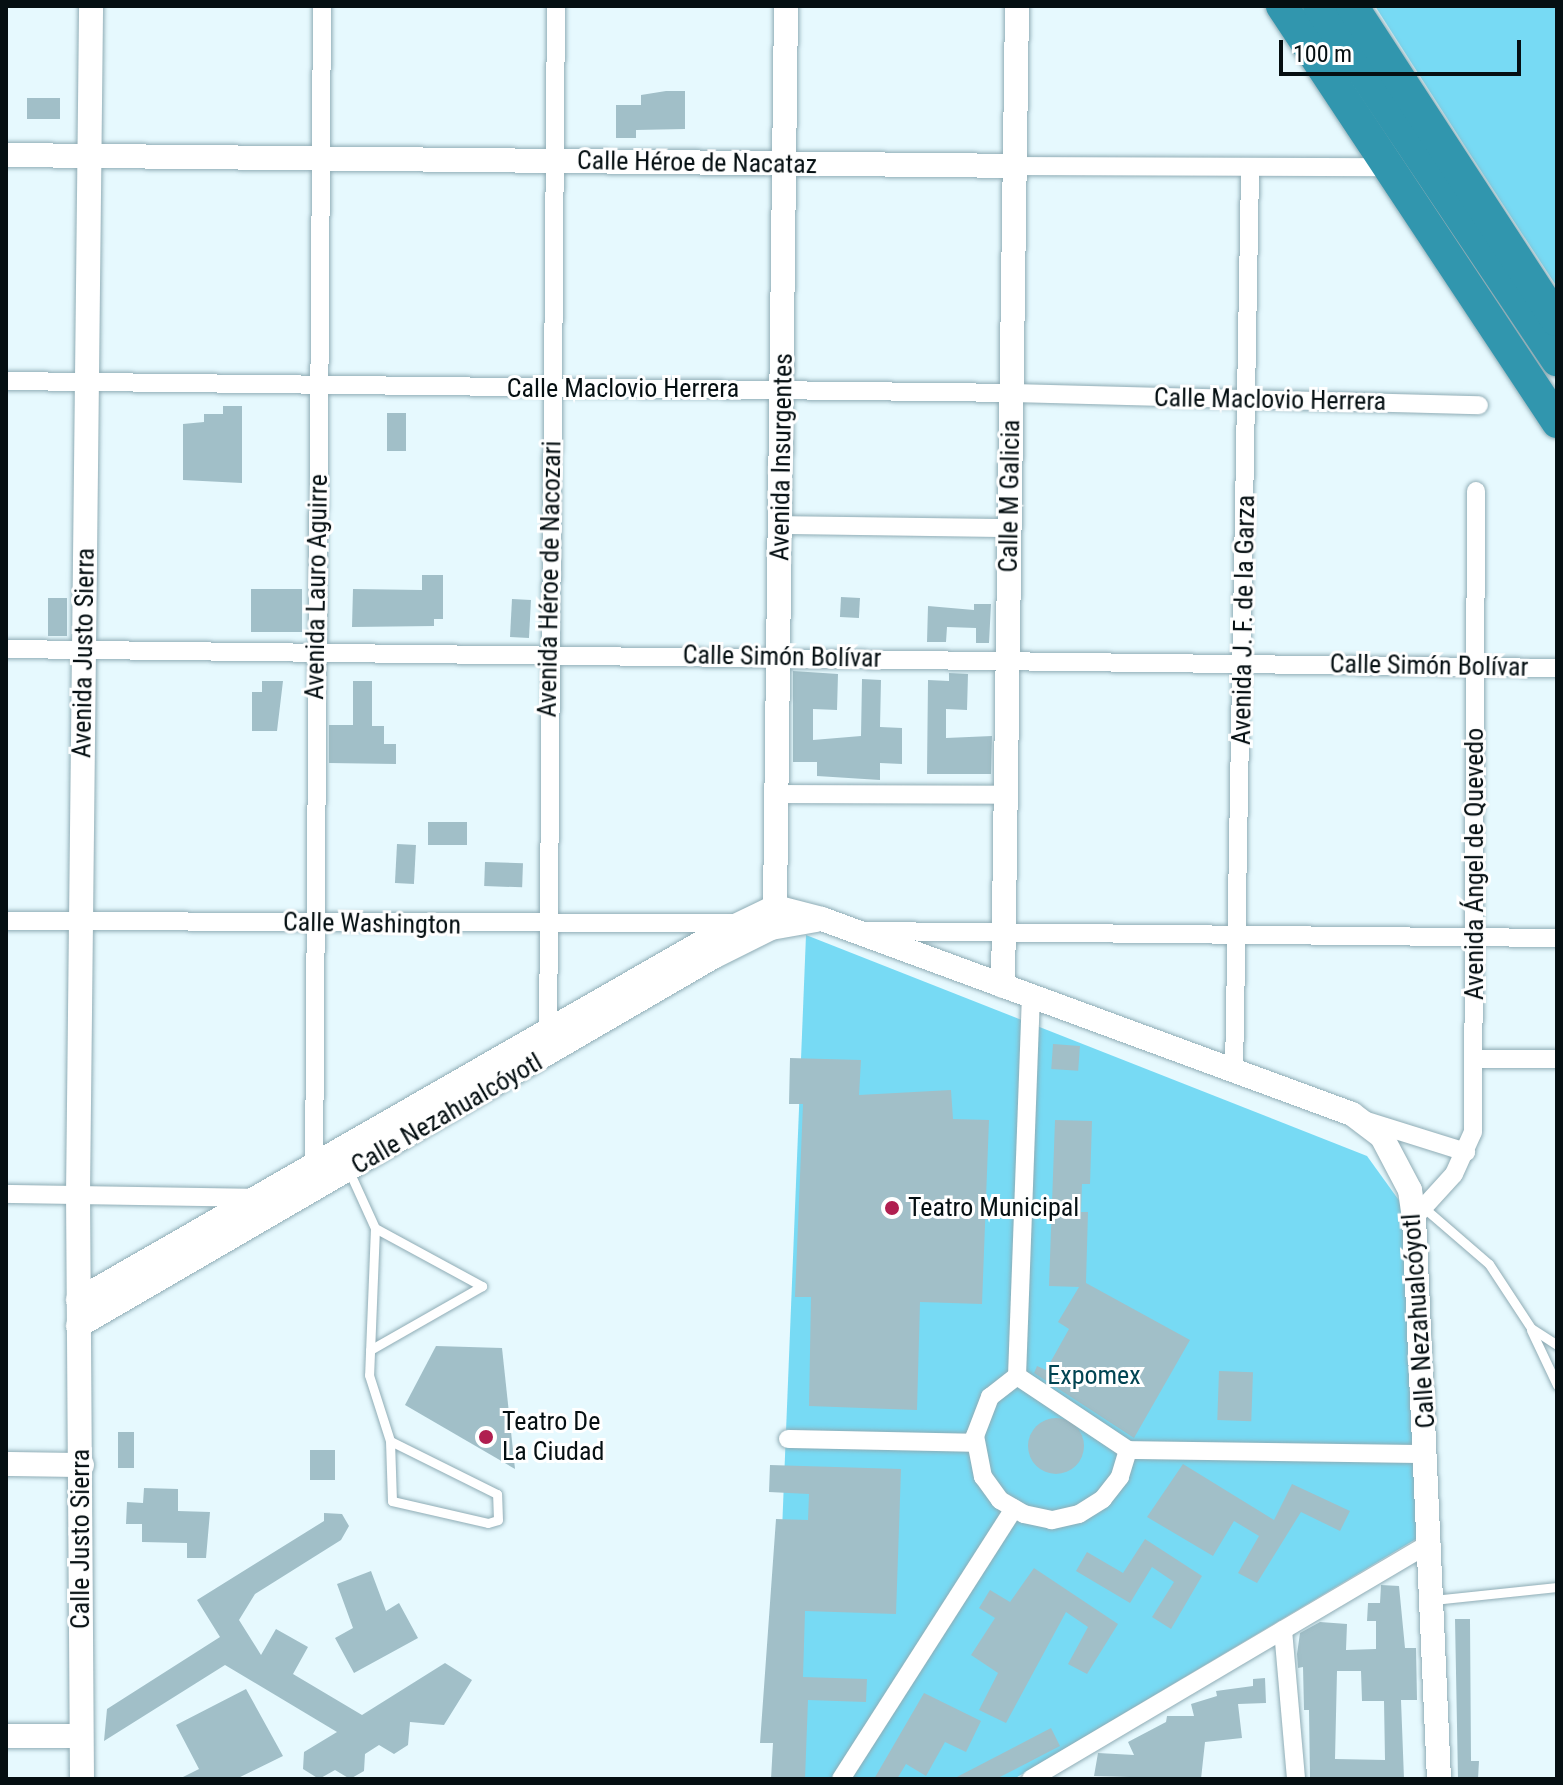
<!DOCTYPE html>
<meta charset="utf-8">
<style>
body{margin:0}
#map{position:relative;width:1563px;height:1785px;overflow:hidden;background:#e6f9fe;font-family:"Roboto Condensed",sans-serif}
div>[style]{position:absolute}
.green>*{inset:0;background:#77daf4}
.building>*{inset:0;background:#a1bfc8;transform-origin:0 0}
.round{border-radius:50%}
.roads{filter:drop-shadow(0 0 2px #8facb5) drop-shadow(0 0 2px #8facb5)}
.lane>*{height:9px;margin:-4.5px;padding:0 4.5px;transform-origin:4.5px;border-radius:4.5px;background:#fff}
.street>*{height:18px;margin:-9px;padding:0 9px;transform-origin:9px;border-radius:9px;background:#fff}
.secondary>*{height:24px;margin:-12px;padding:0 12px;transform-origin:12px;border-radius:12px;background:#fff}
.highway>*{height:32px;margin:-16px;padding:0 16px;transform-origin:16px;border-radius:16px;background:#3196ae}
.dots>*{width:22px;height:22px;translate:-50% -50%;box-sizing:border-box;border:4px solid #fff;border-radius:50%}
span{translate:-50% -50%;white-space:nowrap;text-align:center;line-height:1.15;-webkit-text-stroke:6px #fff;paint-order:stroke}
.street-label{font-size:26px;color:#050f12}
.poi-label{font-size:26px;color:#050f12}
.left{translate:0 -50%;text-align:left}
.park-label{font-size:26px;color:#014452}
.frame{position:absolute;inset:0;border:8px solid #050f12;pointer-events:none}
.scale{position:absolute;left:1279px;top:40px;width:242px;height:36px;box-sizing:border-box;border:4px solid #050f12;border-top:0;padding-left:10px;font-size:24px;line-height:28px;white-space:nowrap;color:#050f12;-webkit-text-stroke:6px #fff;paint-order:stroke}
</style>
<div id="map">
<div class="green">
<div style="clip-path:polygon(1375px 6px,1557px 6px,1557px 287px,1468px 151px)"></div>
<div style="clip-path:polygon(806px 935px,1367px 1156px,1411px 1217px,1431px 1530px,1014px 1779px,772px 1779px)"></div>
</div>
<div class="building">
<div style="clip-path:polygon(666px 91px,685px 91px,685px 129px,636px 130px,636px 138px,616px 138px,616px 105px,641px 105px,641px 95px)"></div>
<div style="left:27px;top:98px;width:33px;height:21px"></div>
<div style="clip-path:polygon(223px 406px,242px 406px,242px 483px,183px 480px,183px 424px,204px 422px,204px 414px,223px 414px)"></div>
<div style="left:387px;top:413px;width:19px;height:38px"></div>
<div style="clip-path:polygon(422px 575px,443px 575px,443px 619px,434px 619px,434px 626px,352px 627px,353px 589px,422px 590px)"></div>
<div style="left:302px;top:589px;width:43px;height:51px;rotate:90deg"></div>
<div style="left:841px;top:597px;width:19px;height:20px;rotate:3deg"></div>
<div style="left:48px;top:598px;width:19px;height:38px"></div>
<div style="left:512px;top:599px;width:19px;height:38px;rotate:3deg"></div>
<div style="clip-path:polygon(974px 604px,991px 604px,989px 643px,976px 643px,976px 628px,947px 627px,946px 642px,927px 642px,928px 606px,974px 610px)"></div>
<div style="clip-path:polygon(793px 671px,838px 674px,837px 710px,813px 709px,813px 740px,861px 736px,862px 679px,881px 680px,880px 727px,902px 728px,902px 764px,880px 763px,880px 780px,817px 776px,817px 762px,793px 762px)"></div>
<div style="clip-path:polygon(949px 673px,968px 674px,967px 710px,946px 709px,946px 738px,992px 736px,991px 774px,927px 774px,928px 680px,949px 681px)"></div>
<div style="clip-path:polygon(262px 681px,283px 681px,277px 731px,252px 731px,252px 692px,262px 692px)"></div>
<div style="clip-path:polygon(353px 681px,372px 681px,372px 726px,384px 726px,384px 744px,396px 744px,396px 764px,329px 763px,329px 725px,353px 725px)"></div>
<div style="left:428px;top:822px;width:39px;height:23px"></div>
<div style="left:397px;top:844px;width:19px;height:39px;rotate:3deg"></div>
<div style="left:485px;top:862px;width:38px;height:24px;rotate:2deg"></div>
<div style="left:1053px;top:1044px;width:27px;height:25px;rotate:4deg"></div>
<div style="clip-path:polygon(790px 1058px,861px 1060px,859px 1095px,951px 1090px,953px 1119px,989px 1120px,982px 1304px,920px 1302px,917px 1410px,809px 1406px,811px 1297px,795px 1297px,803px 1104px,789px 1104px)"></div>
<div style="clip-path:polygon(1055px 1120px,1092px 1121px,1090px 1184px,1082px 1184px,1081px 1212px,1088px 1212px,1086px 1283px,1190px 1340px,1134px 1438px,1034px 1373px,1037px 1366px,1046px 1370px,1069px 1329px,1058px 1322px,1079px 1287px,1049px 1286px)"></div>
<div style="clip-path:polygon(436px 1346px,502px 1348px,515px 1469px,405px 1405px)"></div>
<div style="left:1219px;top:1371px;width:34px;height:49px;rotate:2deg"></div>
<div class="round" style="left:1028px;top:1418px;width:56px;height:56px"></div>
<div style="left:118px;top:1432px;width:16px;height:36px"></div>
<div style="left:310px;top:1450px;width:25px;height:30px"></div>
<div style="clip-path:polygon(1183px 1464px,1274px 1520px,1292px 1484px,1350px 1511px,1340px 1531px,1301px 1512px,1257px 1583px,1238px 1573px,1259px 1536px,1234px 1521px,1213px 1556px,1147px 1517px)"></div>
<div style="clip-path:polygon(770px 1465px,901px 1469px,896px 1614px,805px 1611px,803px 1677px,867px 1679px,866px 1702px,808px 1700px,805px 1779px,771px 1779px,773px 1743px,760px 1743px,776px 1519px,808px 1520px,809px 1494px,769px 1492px)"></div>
<div style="clip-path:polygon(144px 1488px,178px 1489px,178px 1511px,210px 1512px,206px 1558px,187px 1558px,187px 1543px,142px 1542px,142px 1524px,126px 1524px,127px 1502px,143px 1503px)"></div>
<div style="clip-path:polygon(324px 1513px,342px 1514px,349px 1526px,341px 1540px,255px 1594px,239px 1620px,261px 1655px,276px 1629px,308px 1647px,293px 1674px,362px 1715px,445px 1663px,472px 1680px,444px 1725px,410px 1722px,408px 1745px,394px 1754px,379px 1745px,365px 1754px,364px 1771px,350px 1779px,335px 1770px,319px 1779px,303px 1769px,304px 1752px,337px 1732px,225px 1665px,104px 1741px,107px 1709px,220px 1637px,197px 1600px,324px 1521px)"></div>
<div style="clip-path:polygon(1145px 1539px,1202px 1576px,1171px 1629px,1152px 1617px,1174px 1582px,1152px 1567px,1130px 1603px,1076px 1571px,1087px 1552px,1123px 1573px)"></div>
<div style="clip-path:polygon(1034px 1568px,1118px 1624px,1087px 1674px,1068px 1664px,1088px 1627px,1066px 1612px,1006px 1723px,979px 1710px,998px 1673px,971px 1655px,995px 1618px,979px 1608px,990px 1590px,1010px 1602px)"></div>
<div style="clip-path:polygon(371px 1571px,386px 1611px,399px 1603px,418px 1638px,354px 1673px,335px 1638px,353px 1628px,337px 1584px)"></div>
<div style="clip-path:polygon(evenodd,1381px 1585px,1399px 1586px,1405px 1648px,1416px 1648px,1417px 1700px,1401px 1700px,1404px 1779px,1310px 1779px,1309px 1710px,1304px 1710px,1303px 1667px,1298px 1668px,1297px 1654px,1300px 1633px,1320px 1622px,1347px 1624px,1346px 1650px,1376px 1649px,1376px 1621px,1367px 1621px,1368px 1603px,1380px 1603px,1381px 1585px,1337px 1671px,1361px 1671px,1362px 1701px,1384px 1701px,1385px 1760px,1335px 1759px,1337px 1671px)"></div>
<div style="clip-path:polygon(1455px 1619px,1470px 1619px,1471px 1761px,1479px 1761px,1478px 1779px,1458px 1779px)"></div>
<div style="clip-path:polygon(1265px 1678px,1266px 1703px,1238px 1704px,1242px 1738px,1205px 1742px,1201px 1779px,1094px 1776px,1098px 1753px,1134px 1755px,1128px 1742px,1166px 1722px,1167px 1716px,1194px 1716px,1191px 1704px,1217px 1696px,1216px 1691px,1253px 1686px,1253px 1679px)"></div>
<div style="clip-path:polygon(246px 1689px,283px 1756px,236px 1779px,179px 1779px,199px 1769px,176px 1725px)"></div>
<div style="clip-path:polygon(924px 1693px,981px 1721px,966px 1752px,945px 1742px,926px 1776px,906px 1764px,897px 1779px,874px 1779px)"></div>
<div style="clip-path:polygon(1051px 1728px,1060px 1746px,996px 1779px,953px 1779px)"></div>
</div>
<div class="roads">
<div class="lane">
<div style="left:349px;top:1171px;width:63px;rotate:65.5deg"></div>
<div style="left:375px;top:1228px;width:147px;rotate:92.3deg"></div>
<div style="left:369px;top:1375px;width:69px;rotate:72.3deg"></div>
<div style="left:390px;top:1441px;width:60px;rotate:88.1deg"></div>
<div style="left:392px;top:1501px;width:98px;rotate:12.9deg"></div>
<div style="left:488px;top:1523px;width:10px;rotate:-17deg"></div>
<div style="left:498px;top:1520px;width:26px;rotate:-92deg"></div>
<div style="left:497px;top:1494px;width:119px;rotate:-153.6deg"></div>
<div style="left:1423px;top:1207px;width:87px;rotate:40.8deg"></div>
<div style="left:1489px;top:1264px;width:77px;rotate:56.7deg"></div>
<div style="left:1531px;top:1328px;width:31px;rotate:33deg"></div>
<div style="left:375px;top:1228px;width:122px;rotate:28.5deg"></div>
<div style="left:1531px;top:1330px;width:61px;rotate:64.7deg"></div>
<div style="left:370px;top:1350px;width:129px;rotate:-29.7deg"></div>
<div style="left:1433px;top:1600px;width:125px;rotate:-6deg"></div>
</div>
<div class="street">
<div style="left:1015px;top:166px;width:373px;rotate:0.2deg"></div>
<div style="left:6px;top:381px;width:1006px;rotate:0.68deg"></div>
<div style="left:1012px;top:393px;width:467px;rotate:1.5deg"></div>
<div style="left:780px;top:525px;width:229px;rotate:0.8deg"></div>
<div style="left:6px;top:649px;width:1551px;rotate:0.7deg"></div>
<div style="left:778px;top:794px;width:230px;rotate:0.2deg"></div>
<div style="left:6px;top:921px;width:730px;rotate:0.16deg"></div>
<div style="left:866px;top:931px;width:691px;rotate:0.58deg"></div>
<div style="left:548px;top:1041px;width:1035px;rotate:-89.56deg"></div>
<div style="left:1474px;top:1059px;width:83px"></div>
<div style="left:1234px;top:1071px;width:903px;rotate:-88.98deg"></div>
<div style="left:1367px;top:1121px;width:104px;rotate:17.4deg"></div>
<div style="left:314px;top:1175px;width:1169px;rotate:-89.61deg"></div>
<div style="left:6px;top:1194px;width:249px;rotate:0.9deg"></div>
<div style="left:1414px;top:1218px;width:59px;rotate:-47.7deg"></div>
<div style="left:1454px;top:1174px;width:46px;rotate:-65.7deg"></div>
<div style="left:1473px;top:1132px;width:641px;rotate:-89.73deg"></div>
<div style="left:1017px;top:1376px;width:379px;rotate:-87.9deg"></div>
<div style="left:788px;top:1439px;width:187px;rotate:1.2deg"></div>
<div style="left:1128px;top:1450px;width:28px;rotate:107deg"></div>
<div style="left:1120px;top:1477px;width:28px;rotate:128deg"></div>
<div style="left:1103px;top:1499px;width:28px;rotate:148deg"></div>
<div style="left:1079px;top:1514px;width:28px;rotate:167deg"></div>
<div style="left:1052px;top:1520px;width:29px;rotate:-168deg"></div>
<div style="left:1024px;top:1514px;width:28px;rotate:-150deg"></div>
<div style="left:1000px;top:1500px;width:29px;rotate:-126deg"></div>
<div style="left:983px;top:1477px;width:42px;rotate:-101deg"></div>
<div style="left:975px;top:1436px;width:42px;rotate:-69deg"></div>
<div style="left:990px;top:1397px;width:34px;rotate:-38deg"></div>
<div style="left:1017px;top:1376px;width:133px;rotate:33.7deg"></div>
<div style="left:1128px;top:1450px;width:299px;rotate:0.8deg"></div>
<div style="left:1283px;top:1630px;width:150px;rotate:85deg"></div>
<div style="left:841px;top:1779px;width:321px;rotate:-57.4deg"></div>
<div style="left:1031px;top:1779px;width:465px;rotate:-30.6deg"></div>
</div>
<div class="secondary">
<div style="left:6px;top:155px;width:1009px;rotate:0.62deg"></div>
<div style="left:775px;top:907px;width:901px;rotate:-89.3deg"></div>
<div style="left:1003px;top:986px;width:980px;rotate:-89.18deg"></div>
<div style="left:78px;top:1300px;width:722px;rotate:-29.83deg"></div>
<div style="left:704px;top:941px;width:79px;rotate:-25.6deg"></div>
<div style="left:775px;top:907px;width:49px;rotate:14.3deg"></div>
<div style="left:822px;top:919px;width:565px;rotate:20.2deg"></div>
<div style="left:1352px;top:1114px;width:38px;rotate:37deg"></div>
<div style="left:1382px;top:1137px;width:60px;rotate:62.2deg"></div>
<div style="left:1410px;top:1190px;width:28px;rotate:82deg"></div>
<div style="left:1414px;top:1218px;width:562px;rotate:87.45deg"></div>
<div style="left:78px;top:1326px;width:734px;rotate:-30.16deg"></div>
<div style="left:713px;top:957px;width:65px;rotate:-26.6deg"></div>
<div style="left:771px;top:928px;width:46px;rotate:-10.1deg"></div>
<div style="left:6px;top:1464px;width:76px;rotate:0.8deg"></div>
<div style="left:6px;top:1736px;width:75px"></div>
<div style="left:82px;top:1779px;width:584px;rotate:-90.39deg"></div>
<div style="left:78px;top:1195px;width:1189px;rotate:-89.37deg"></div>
</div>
<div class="highway">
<div style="left:1282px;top:6px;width:499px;rotate:56.5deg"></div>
<div style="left:1319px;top:6px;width:427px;rotate:56.1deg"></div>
<div style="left:1352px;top:6px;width:375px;rotate:56.9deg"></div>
</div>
</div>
<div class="dots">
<div style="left:892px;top:1208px;background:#b01f50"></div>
<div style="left:486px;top:1437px;background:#b01f50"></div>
</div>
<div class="street-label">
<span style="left:697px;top:163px;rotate:1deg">Calle Héroe de Nacataz</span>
<span style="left:623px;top:389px">Calle Maclovio Herrera</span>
<span style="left:1270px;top:400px;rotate:1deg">Calle Maclovio Herrera</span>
<span style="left:782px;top:457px;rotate:-89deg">Avenida Insurgentes</span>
<span style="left:1010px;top:496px;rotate:-89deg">Calle M Galicia</span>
<span style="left:550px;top:579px;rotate:-89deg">Avenida Héroe de Nacozari</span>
<span style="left:317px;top:587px;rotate:-89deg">Avenida Lauro Aguirre</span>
<span style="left:1244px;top:620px;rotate:-89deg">Avenida J. F. de la Garza</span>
<span style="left:84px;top:653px;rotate:-89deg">Avenida Justo Sierra</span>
<span style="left:782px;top:657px;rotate:1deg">Calle Simón Bolívar</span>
<span style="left:1429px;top:666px;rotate:1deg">Calle Simón Bolívar</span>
<span style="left:1475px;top:864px;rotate:-90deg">Avenida Ángel de Quevedo</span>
<span style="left:372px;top:924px;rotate:1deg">Calle Washington</span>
<span style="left:447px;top:1114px;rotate:-30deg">Calle Nezahualcóyotl</span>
<span style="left:1419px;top:1321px;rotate:-94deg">Calle Nezahualcóyotl</span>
<span style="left:81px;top:1539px;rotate:-90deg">Calle Justo Sierra</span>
</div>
<div class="poi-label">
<span class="left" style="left:908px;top:1208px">Teatro Municipal</span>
<span class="left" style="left:502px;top:1437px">Teatro De<br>La Ciudad</span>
</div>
<div class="park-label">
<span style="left:1094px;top:1376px">Expomex</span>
</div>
<div class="frame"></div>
<div class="scale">100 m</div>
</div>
